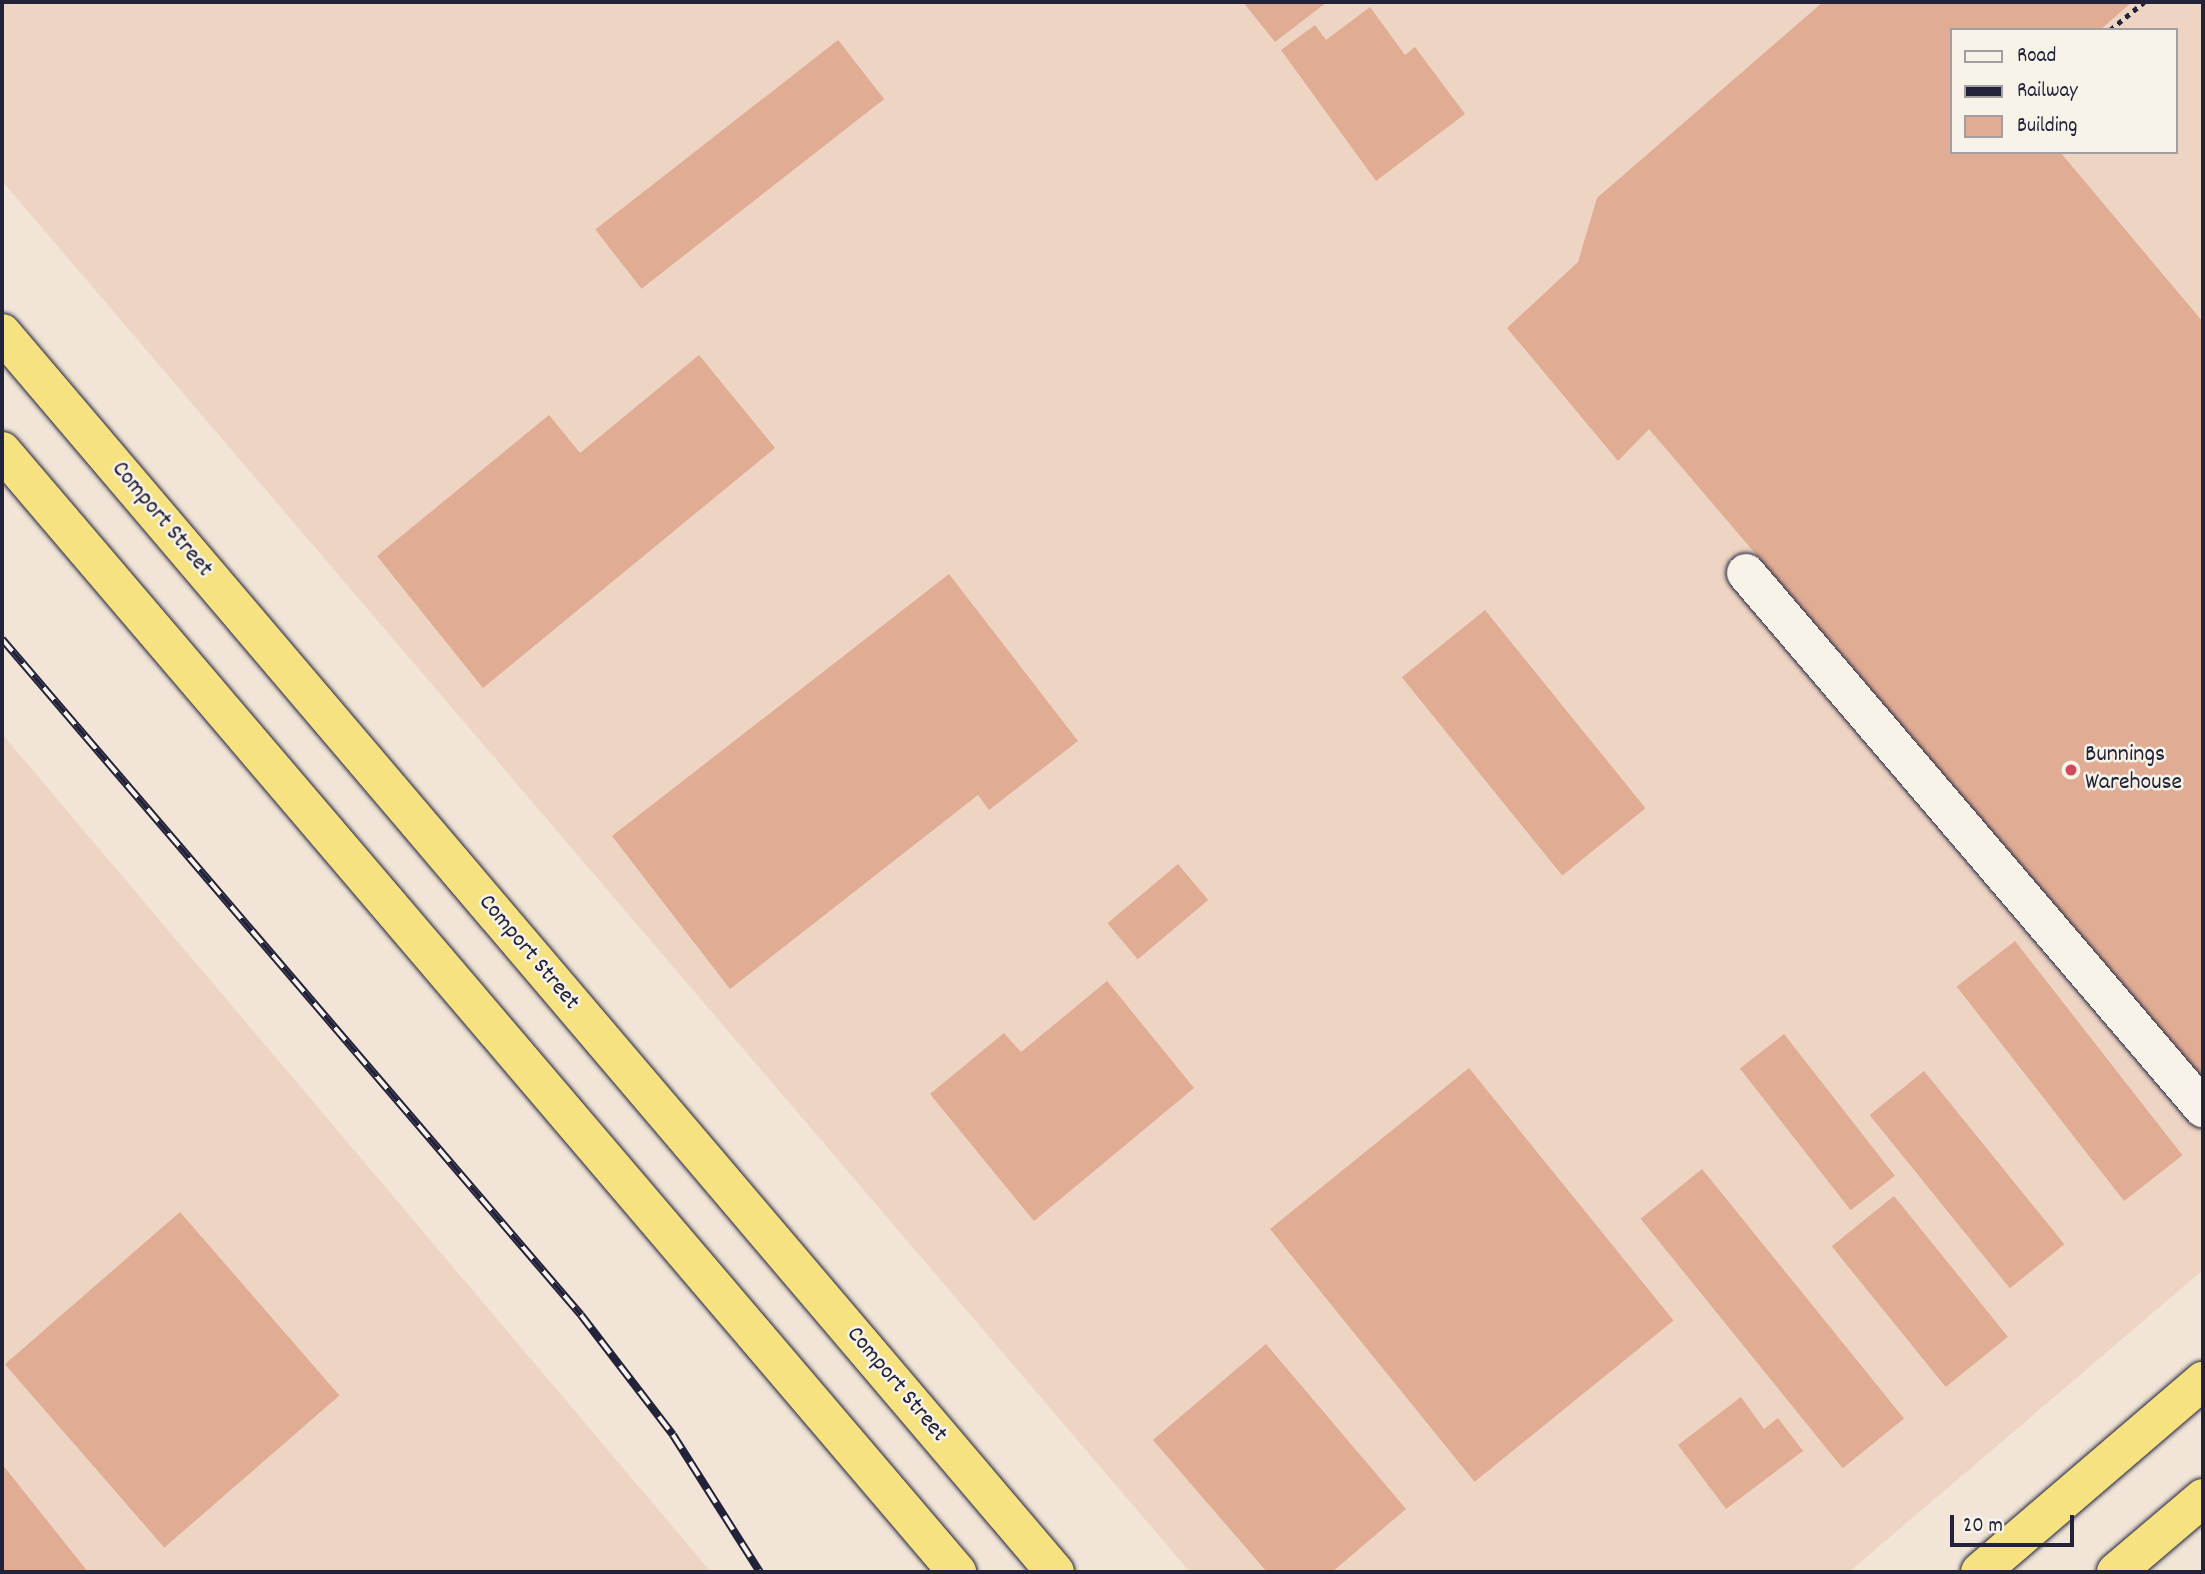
<!DOCTYPE html>
<style>
body{margin:0}
#map{position:relative;width:2205px;height:1574px;overflow:hidden;background:#f2e5d7;font-family:Dekko,sans-serif}
div>[style]{position:absolute}
.built>*{inset:0;background:#edd4c3}
.building>*{inset:0;background:#e0ac94;transform-origin:0 0}
.path>*{height:4.5px;margin-top:-2.25px;transform-origin:0;background:repeating-linear-gradient(90deg,#22223b 0 5px,transparent 0 10px)}
.roads{filter:drop-shadow(0 0 2px #22223b) drop-shadow(0 0 2px #22223b)}
.minor>*{height:38px;margin:-19px;padding:0 19px;transform-origin:19px;border-radius:19px;background:#f7f3e8}
.highway>*{height:38px;margin:-19px;padding:0 19px;transform-origin:19px;border-radius:19px;background:#f6e281}
.rail>*{height:8px;margin-top:-4px;transform-origin:0;background:repeating-linear-gradient(90deg,#f7f3e8 0 16px,#22223b 0 32px);box-sizing:border-box;border-block:2px solid #22223b}
.dots>*{width:19px;height:19px;translate:-50% -50%;box-sizing:border-box;border:4px solid #f7f3e8;border-radius:50%}
span{translate:-50% -50%;white-space:nowrap;text-align:center;line-height:1.15;-webkit-text-stroke:5px #f7f3e8;paint-order:stroke}
.street-label{font-size:24px;color:#22223b}
.poi-label{font-size:24px;color:#22223b}
.left{translate:0 -50%;text-align:left}
.frame{position:absolute;inset:0;border:4px solid #22223b;pointer-events:none}
.legend{position:absolute;left:1950px;top:28px;width:228px;height:126px;box-sizing:border-box;background:#f7f3e8;border:2px solid #a29fa3;margin:0;padding:9px 12px;list-style:none;font-size:21px;color:#22223b}
.legend li{display:flex;align-items:center;gap:14px;height:35px}
.legend b{width:35px;border:2px solid #a29fa3}
.scale{position:absolute;left:1950px;top:1515px;width:124px;height:32px;box-sizing:border-box;border:4px solid #22223b;border-top:0;padding-left:9px;font-size:21px;line-height:24px;white-space:nowrap;color:#22223b;-webkit-text-stroke:5px #f7f3e8;paint-order:stroke}
</style>
<div id="map">
<div class="built">
<div style="clip-path:polygon(evenodd,2px 2px,2203px 2px,2203px 1270px,1849px 1572px,1190px 1572px,2px 181px,2px 2px,1951px 30px,2175px 30px,2175px 152px,1951px 152px,1951px 30px)"></div>
<div style="clip-path:polygon(2px 734px,711px 1572px,2px 1572px)"></div>
</div>
<div class="building">
<div style="clip-path:polygon(1243px 2px,1327px 2px,1275px 42px)"></div>
<div style="clip-path:polygon(1823px 2px,2132px 2px,2100px 30px,1951px 30px,1951px 152px,2060px 152px,2203px 322px,2203px 1078px,1649px 429px,1618px 461px,1507px 328px,1578px 262px,1597px 198px)"></div>
<div style="clip-path:polygon(1370px 7px,1405px 55px,1415px 47px,1465px 114px,1376px 181px,1281px 50px,1315px 25px,1326px 40px)"></div>
<div style="left:838px;top:40px;width:75px;height:308px;rotate:52deg"></div>
<div style="clip-path:polygon(699px 355px,775px 448px,483px 688px,377px 556px,549px 415px,580px 453px)"></div>
<div style="clip-path:polygon(949px 574px,1078px 741px,989px 810px,978px 795px,730px 989px,612px 836px)"></div>
<div style="left:1485px;top:610px;width:255px;height:107px;rotate:51deg"></div>
<div style="left:1178px;top:864px;width:47px;height:92px;rotate:50deg"></div>
<div style="left:2015px;top:941px;width:272px;height:74px;rotate:52deg"></div>
<div style="clip-path:polygon(1107px 981px,1194px 1088px,1034px 1221px,930px 1094px,1004px 1033px,1021px 1052px)"></div>
<div style="left:1784px;top:1034px;width:180px;height:56px;rotate:52deg"></div>
<div style="left:1469px;top:1068px;width:325px;height:256px;rotate:51deg"></div>
<div style="left:1924px;top:1071px;width:223px;height:70px;rotate:51deg"></div>
<div style="left:1702px;top:1169px;width:321px;height:79px;rotate:51deg"></div>
<div style="left:1894px;top:1196px;width:181px;height:80px;rotate:51deg"></div>
<div style="left:180px;top:1212px;width:243px;height:232px;rotate:49deg"></div>
<div style="clip-path:polygon(1266px 1344px,1406px 1509px,1332px 1572px,1267px 1572px,1153px 1440px)"></div>
<div style="clip-path:polygon(1741px 1397px,1764px 1429px,1778px 1418px,1803px 1451px,1726px 1509px,1678px 1445px)"></div>
<div style="clip-path:polygon(2px 1464px,88px 1572px,2px 1572px)"></div>
</div>
<div class="path">
<div style="left:2110px;top:30px;width:44px;rotate:-39.5deg"></div>
</div>
<div class="roads">
<div class="minor">
<div style="left:1746px;top:573px;width:704px;rotate:49.5deg"></div>
</div>
<div class="highway">
<div style="left:2px;top:333px;width:1626px;rotate:49.64deg"></div>
<div style="left:2px;top:451px;width:1473px;rotate:49.57deg"></div>
<div style="left:1980px;top:1572px;width:294px;rotate:-40.6deg"></div>
<div style="left:2116px;top:1572px;width:114px;rotate:-40.4deg"></div>
</div>
</div>
<div class="rail">
<div style="left:2px;top:639px;width:890px;rotate:49.42deg"></div>
<div style="left:581px;top:1315px;width:151px;rotate:52.5deg"></div>
<div style="left:673px;top:1435px;width:162px;rotate:57.6deg"></div>
</div>
<div class="dots">
<div style="left:2071px;top:770px;background:#d1495b"></div>
</div>
<div class="street-label">
<span style="left:161px;top:520px;rotate:50deg">Comport Street</span>
<span style="left:528px;top:953px;rotate:50deg">Comport Street</span>
<span style="left:896px;top:1385px;rotate:50deg">Comport Street</span>
</div>
<div class="poi-label">
<span class="left" style="left:2085px;top:770px">Bunnings<br>Warehouse</span>
</div>
<div class="frame"></div>
<ul class="legend">
<li><b style="height:9px;background:#f7f3e8"></b>Road</li>
<li><b style="height:9px;background:#22223b"></b>Railway</li>
<li><b style="height:19px;background:#e0ac94"></b>Building</li>
</ul>
<div class="scale">20 m</div>
</div>
